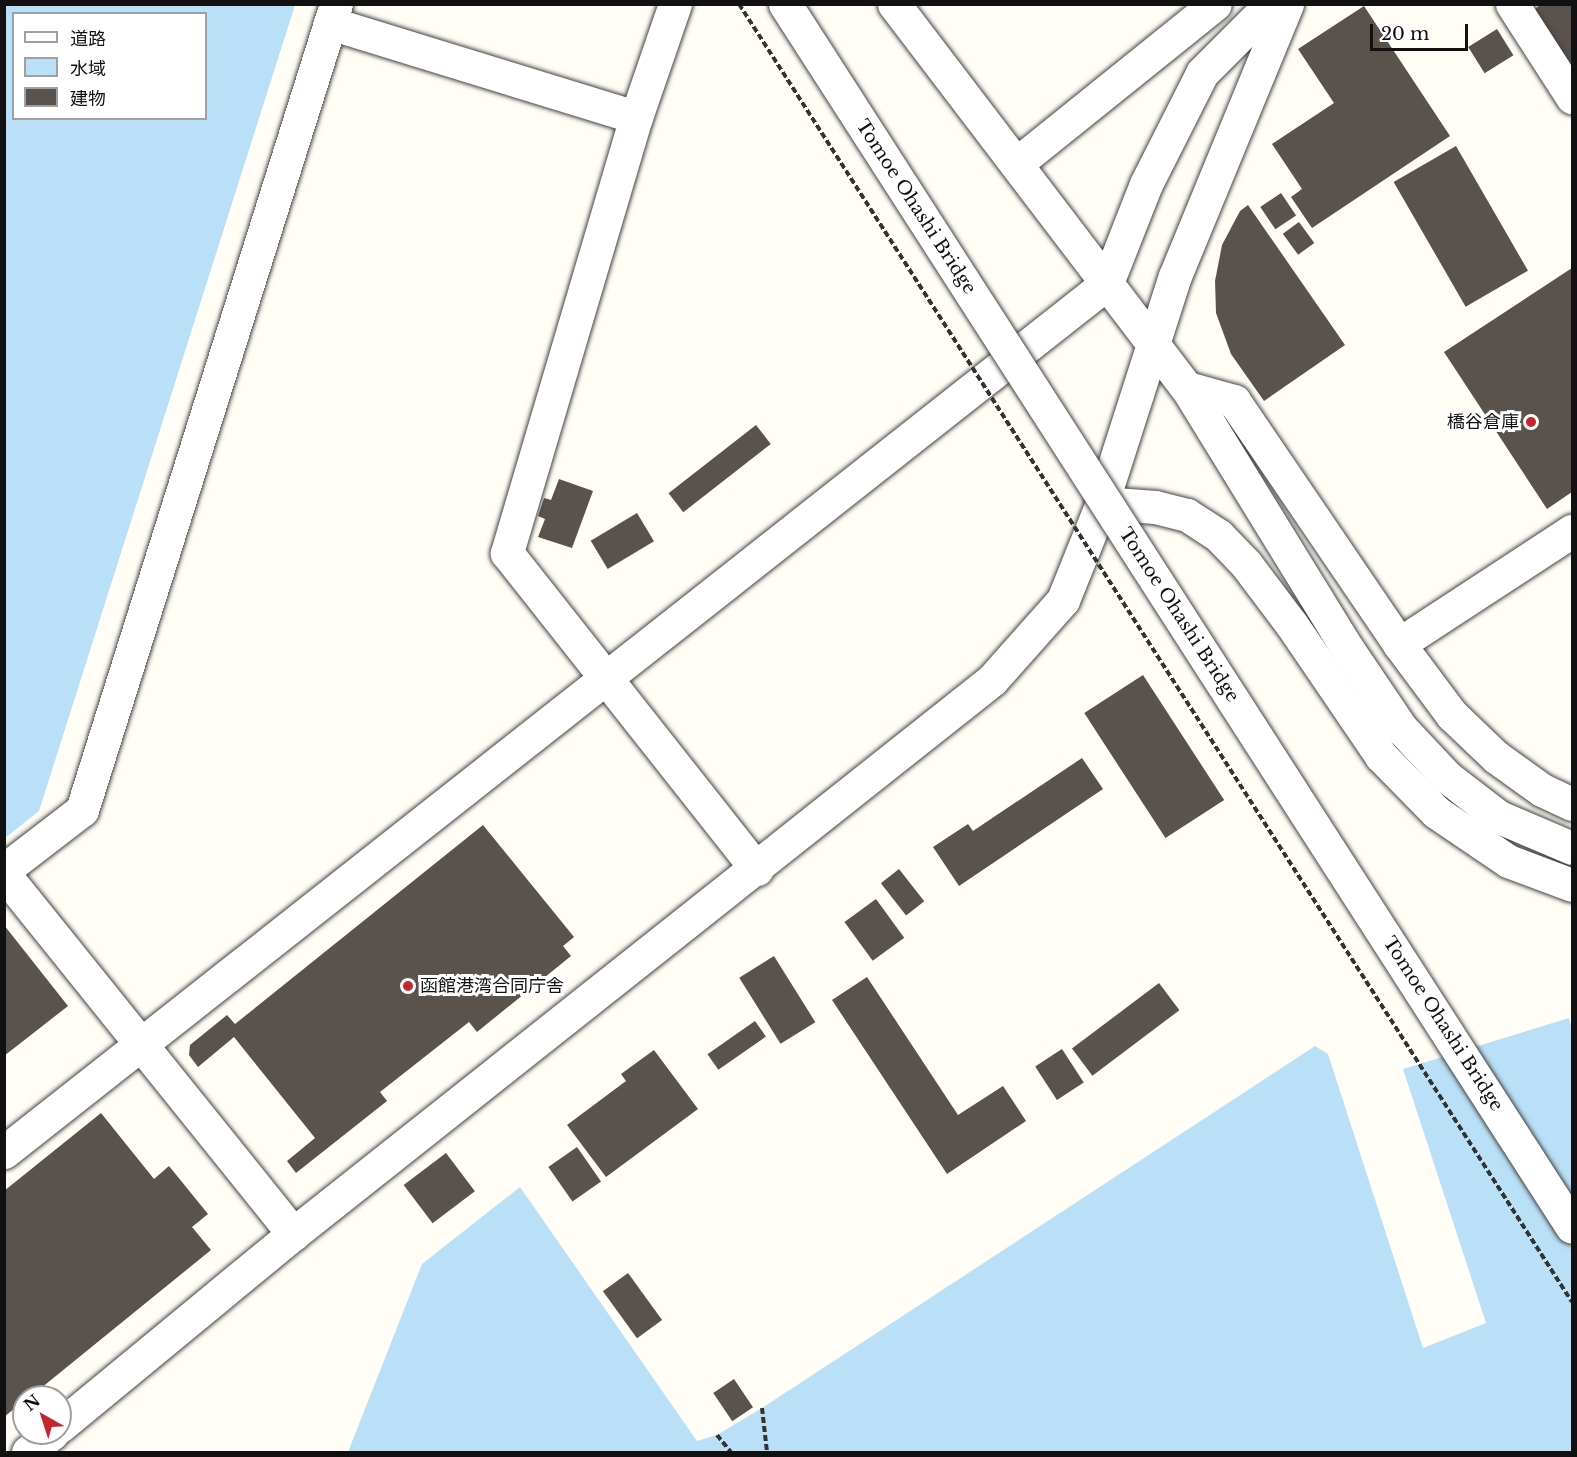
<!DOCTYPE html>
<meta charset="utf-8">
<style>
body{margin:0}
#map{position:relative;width:1577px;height:1457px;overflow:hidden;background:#fffdf5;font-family:"Libre Baskerville","Noto Sans JP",serif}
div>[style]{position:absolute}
.water>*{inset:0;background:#b9e0f7}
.building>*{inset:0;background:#5a524d;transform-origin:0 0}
.path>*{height:4px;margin-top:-2px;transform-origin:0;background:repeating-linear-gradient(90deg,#333 0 6px,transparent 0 9px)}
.roads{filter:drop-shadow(0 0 2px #444) drop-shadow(0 0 2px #444)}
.minor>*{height:33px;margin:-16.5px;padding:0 16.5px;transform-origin:16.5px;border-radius:16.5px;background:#fff}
.path-bridge>*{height:4px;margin-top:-2px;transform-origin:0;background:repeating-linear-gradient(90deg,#333 0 6px,transparent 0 9px)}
.bridges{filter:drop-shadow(0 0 2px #444) drop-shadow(0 0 2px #444)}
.minor-bridge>*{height:33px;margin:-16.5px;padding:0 16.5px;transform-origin:16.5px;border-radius:16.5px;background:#fff}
.dots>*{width:16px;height:16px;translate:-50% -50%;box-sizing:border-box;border:3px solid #fff;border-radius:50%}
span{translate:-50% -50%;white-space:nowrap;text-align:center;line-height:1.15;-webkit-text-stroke:6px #fff;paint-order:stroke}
.street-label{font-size:18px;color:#111}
.poi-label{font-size:18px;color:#111}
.right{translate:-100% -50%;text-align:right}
.left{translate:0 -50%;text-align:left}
.frame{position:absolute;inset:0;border:6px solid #111;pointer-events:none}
.legend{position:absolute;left:12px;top:12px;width:195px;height:108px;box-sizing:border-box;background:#fff;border:2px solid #a0a0a0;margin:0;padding:8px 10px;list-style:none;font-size:18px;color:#111}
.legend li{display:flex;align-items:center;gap:12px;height:30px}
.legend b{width:30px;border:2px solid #a0a0a0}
.north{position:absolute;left:12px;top:1385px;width:60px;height:60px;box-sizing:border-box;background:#fff;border:2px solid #a0a0a0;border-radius:50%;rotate:321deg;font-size:16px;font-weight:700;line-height:24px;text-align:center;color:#111}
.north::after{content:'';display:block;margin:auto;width:21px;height:27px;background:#c4262e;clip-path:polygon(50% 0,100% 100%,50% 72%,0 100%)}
.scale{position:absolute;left:1370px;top:24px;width:98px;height:27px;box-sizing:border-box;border:3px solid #111;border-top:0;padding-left:8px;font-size:18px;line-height:21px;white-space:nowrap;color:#111;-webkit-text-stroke:4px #fff;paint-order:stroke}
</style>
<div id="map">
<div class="water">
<div style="clip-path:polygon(evenodd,5px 4px,295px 5px,39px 811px,5px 838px,5px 4px,14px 14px,206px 14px,206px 118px,14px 118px,14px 14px)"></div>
<div style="clip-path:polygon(1569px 1018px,1572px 1031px,1572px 1452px,348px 1452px,422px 1264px,520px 1187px,697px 1441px,717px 1435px,762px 1408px,1315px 1046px,1328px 1054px,1423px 1348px,1486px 1323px,1403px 1069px)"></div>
</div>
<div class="building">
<div style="clip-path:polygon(1541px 4px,1572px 4px,1572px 69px,1534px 10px)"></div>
<div style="clip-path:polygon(1364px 6px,1450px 136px,1312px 228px,1291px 197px,1302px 189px,1272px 144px,1334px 103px,1298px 49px)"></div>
<div style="left:1497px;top:29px;width:31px;height:34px;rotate:58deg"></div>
<div style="left:1456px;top:146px;width:144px;height:72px;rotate:60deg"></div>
<div style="left:1281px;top:193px;width:27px;height:25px;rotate:56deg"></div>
<div style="clip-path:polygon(1248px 205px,1345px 345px,1264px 401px,1231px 354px,1216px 313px,1215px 281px,1222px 245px,1240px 211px)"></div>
<div style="left:1299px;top:222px;width:26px;height:20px;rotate:54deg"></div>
<div style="clip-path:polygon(1572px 268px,1572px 492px,1547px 509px,1444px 352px)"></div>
<div style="left:756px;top:425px;width:24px;height:111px;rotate:52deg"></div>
<div style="clip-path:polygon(559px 479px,593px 491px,572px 548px,538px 537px,545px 519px,538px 516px,544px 498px,551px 500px)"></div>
<div style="left:637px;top:513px;width:33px;height:54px;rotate:59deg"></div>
<div style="left:1143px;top:675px;width:149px;height:70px;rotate:57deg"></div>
<div style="clip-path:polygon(1082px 758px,1103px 789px,959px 886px,933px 847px,968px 824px,973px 831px)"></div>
<div style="clip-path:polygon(483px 825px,574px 937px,563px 946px,571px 956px,477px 1032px,469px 1022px,380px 1092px,387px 1101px,296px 1173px,287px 1161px,315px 1138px,234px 1037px,198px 1067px,189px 1055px,190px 1045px,227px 1015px,235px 1024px)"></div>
<div style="left:899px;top:869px;width:41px;height:23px;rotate:52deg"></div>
<div style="left:876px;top:899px;width:48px;height:39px;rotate:54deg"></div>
<div style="clip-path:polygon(4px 925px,68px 1006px,4px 1056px)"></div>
<div style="left:774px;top:956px;width:78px;height:41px;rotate:58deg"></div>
<div style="clip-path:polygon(867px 977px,958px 1115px,1003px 1086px,1026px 1121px,947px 1174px,832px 1000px)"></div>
<div style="left:1159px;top:983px;width:34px;height:109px;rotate:53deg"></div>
<div style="left:755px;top:1021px;width:19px;height:58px;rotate:55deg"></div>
<div style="left:1062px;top:1049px;width:40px;height:32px;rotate:57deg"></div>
<div style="clip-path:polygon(654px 1050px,698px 1109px,606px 1177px,567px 1125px,626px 1081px,621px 1074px)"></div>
<div style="clip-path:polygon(101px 1113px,154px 1179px,169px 1166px,208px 1214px,192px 1227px,211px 1250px,30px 1397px,24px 1397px,24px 1401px,4px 1417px,4px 1191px)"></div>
<div style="left:577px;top:1147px;width:42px;height:35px;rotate:55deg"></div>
<div style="left:446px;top:1153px;width:48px;height:53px;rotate:53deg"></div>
<div style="left:628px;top:1273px;width:58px;height:31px;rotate:54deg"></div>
<div style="left:734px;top:1379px;width:34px;height:25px;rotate:56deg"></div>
</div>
<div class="path">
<div style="left:762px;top:1408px;width:44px;rotate:83.5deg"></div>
<div style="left:717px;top:1435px;width:22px;rotate:51deg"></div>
</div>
<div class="roads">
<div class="minor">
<div style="left:675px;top:4px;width:120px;rotate:109deg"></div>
<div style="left:636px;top:117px;width:455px;rotate:106.5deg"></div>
<div style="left:507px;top:553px;width:403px;rotate:51.7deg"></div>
<div style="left:894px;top:4px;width:483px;rotate:52.7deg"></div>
<div style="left:1187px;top:388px;width:298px;rotate:58.4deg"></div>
<div style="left:1343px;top:642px;width:104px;rotate:56deg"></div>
<div style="left:1401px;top:728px;width:67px;rotate:46.8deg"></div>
<div style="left:1447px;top:777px;width:66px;rotate:37.6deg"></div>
<div style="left:1499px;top:817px;width:79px;rotate:23deg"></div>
<div style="left:1512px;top:4px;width:111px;rotate:57.2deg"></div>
<div style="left:330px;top:23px;width:320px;rotate:17.1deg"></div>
<div style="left:1016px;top:164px;width:255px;rotate:-38.8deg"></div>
<div style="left:1187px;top:388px;width:49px;rotate:15.5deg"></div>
<div style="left:1234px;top:401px;width:294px;rotate:55.8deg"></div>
<div style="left:1399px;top:644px;width:89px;rotate:53.3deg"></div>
<div style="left:1452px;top:715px;width:61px;rotate:43.7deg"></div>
<div style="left:1496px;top:757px;width:57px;rotate:35.7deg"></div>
<div style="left:1542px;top:790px;width:33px;rotate:25deg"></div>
<div style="left:1102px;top:503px;width:53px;rotate:4.3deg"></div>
<div style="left:1155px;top:507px;width:33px;rotate:14deg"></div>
<div style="left:1187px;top:515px;width:38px;rotate:33deg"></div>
<div style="left:1219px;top:536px;width:39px;rotate:46deg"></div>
<div style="left:1246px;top:564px;width:76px;rotate:53deg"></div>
<div style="left:1292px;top:625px;width:158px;rotate:55.8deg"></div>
<div style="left:1381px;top:756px;width:78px;rotate:45.5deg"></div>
<div style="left:1436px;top:812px;width:87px;rotate:34.2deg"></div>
<div style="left:1508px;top:861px;width:68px;rotate:20.6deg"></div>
<div style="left:1399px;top:644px;width:207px;rotate:-33.2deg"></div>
<div style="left:4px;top:870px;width:98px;rotate:-37.6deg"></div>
<div style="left:82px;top:810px;width:845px;rotate:-72.51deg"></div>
<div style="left:4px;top:874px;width:462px;rotate:51.2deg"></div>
<div style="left:4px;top:1152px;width:1404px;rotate:-38.23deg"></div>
<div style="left:1107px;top:283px;width:106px;rotate:-68.5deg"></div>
<div style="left:1146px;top:184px;width:124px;rotate:-63.2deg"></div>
<div style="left:1202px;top:73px;width:98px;rotate:-45deg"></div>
<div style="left:60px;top:1426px;width:302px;rotate:-39.5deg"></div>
<div style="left:293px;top:1234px;width:892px;rotate:-38.4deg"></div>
<div style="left:992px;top:680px;width:107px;rotate:-48.4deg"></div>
<div style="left:1063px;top:600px;width:105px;rotate:-68.1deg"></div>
<div style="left:1102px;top:503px;width:238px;rotate:-72.2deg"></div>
<div style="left:1175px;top:276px;width:294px;rotate:-67.6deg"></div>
<div style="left:28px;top:1452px;width:31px;rotate:-38deg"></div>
</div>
</div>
<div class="path-bridge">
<div style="left:739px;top:4px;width:1542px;rotate:57.31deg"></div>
</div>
<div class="bridges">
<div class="minor-bridge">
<div style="left:785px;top:4px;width:1454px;rotate:57.24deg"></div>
</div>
</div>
<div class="dots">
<div style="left:1531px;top:422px;background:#c4262e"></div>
<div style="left:408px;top:986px;background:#c4262e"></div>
</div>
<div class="street-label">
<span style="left:916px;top:207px;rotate:57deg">Tomoe Ohashi Bridge</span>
<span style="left:1179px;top:615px;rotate:57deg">Tomoe Ohashi Bridge</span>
<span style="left:1443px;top:1024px;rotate:57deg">Tomoe Ohashi Bridge</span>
</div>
<div class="poi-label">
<span class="right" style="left:1519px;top:422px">橋谷倉庫</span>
<span class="left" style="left:420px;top:986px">函館港湾合同庁舎</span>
</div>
<div class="frame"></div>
<ul class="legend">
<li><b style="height:8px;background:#fff"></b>道路</li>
<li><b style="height:16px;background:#b9e0f7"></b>水域</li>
<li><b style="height:16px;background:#5a524d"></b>建物</li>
</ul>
<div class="north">N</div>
<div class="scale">20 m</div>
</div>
